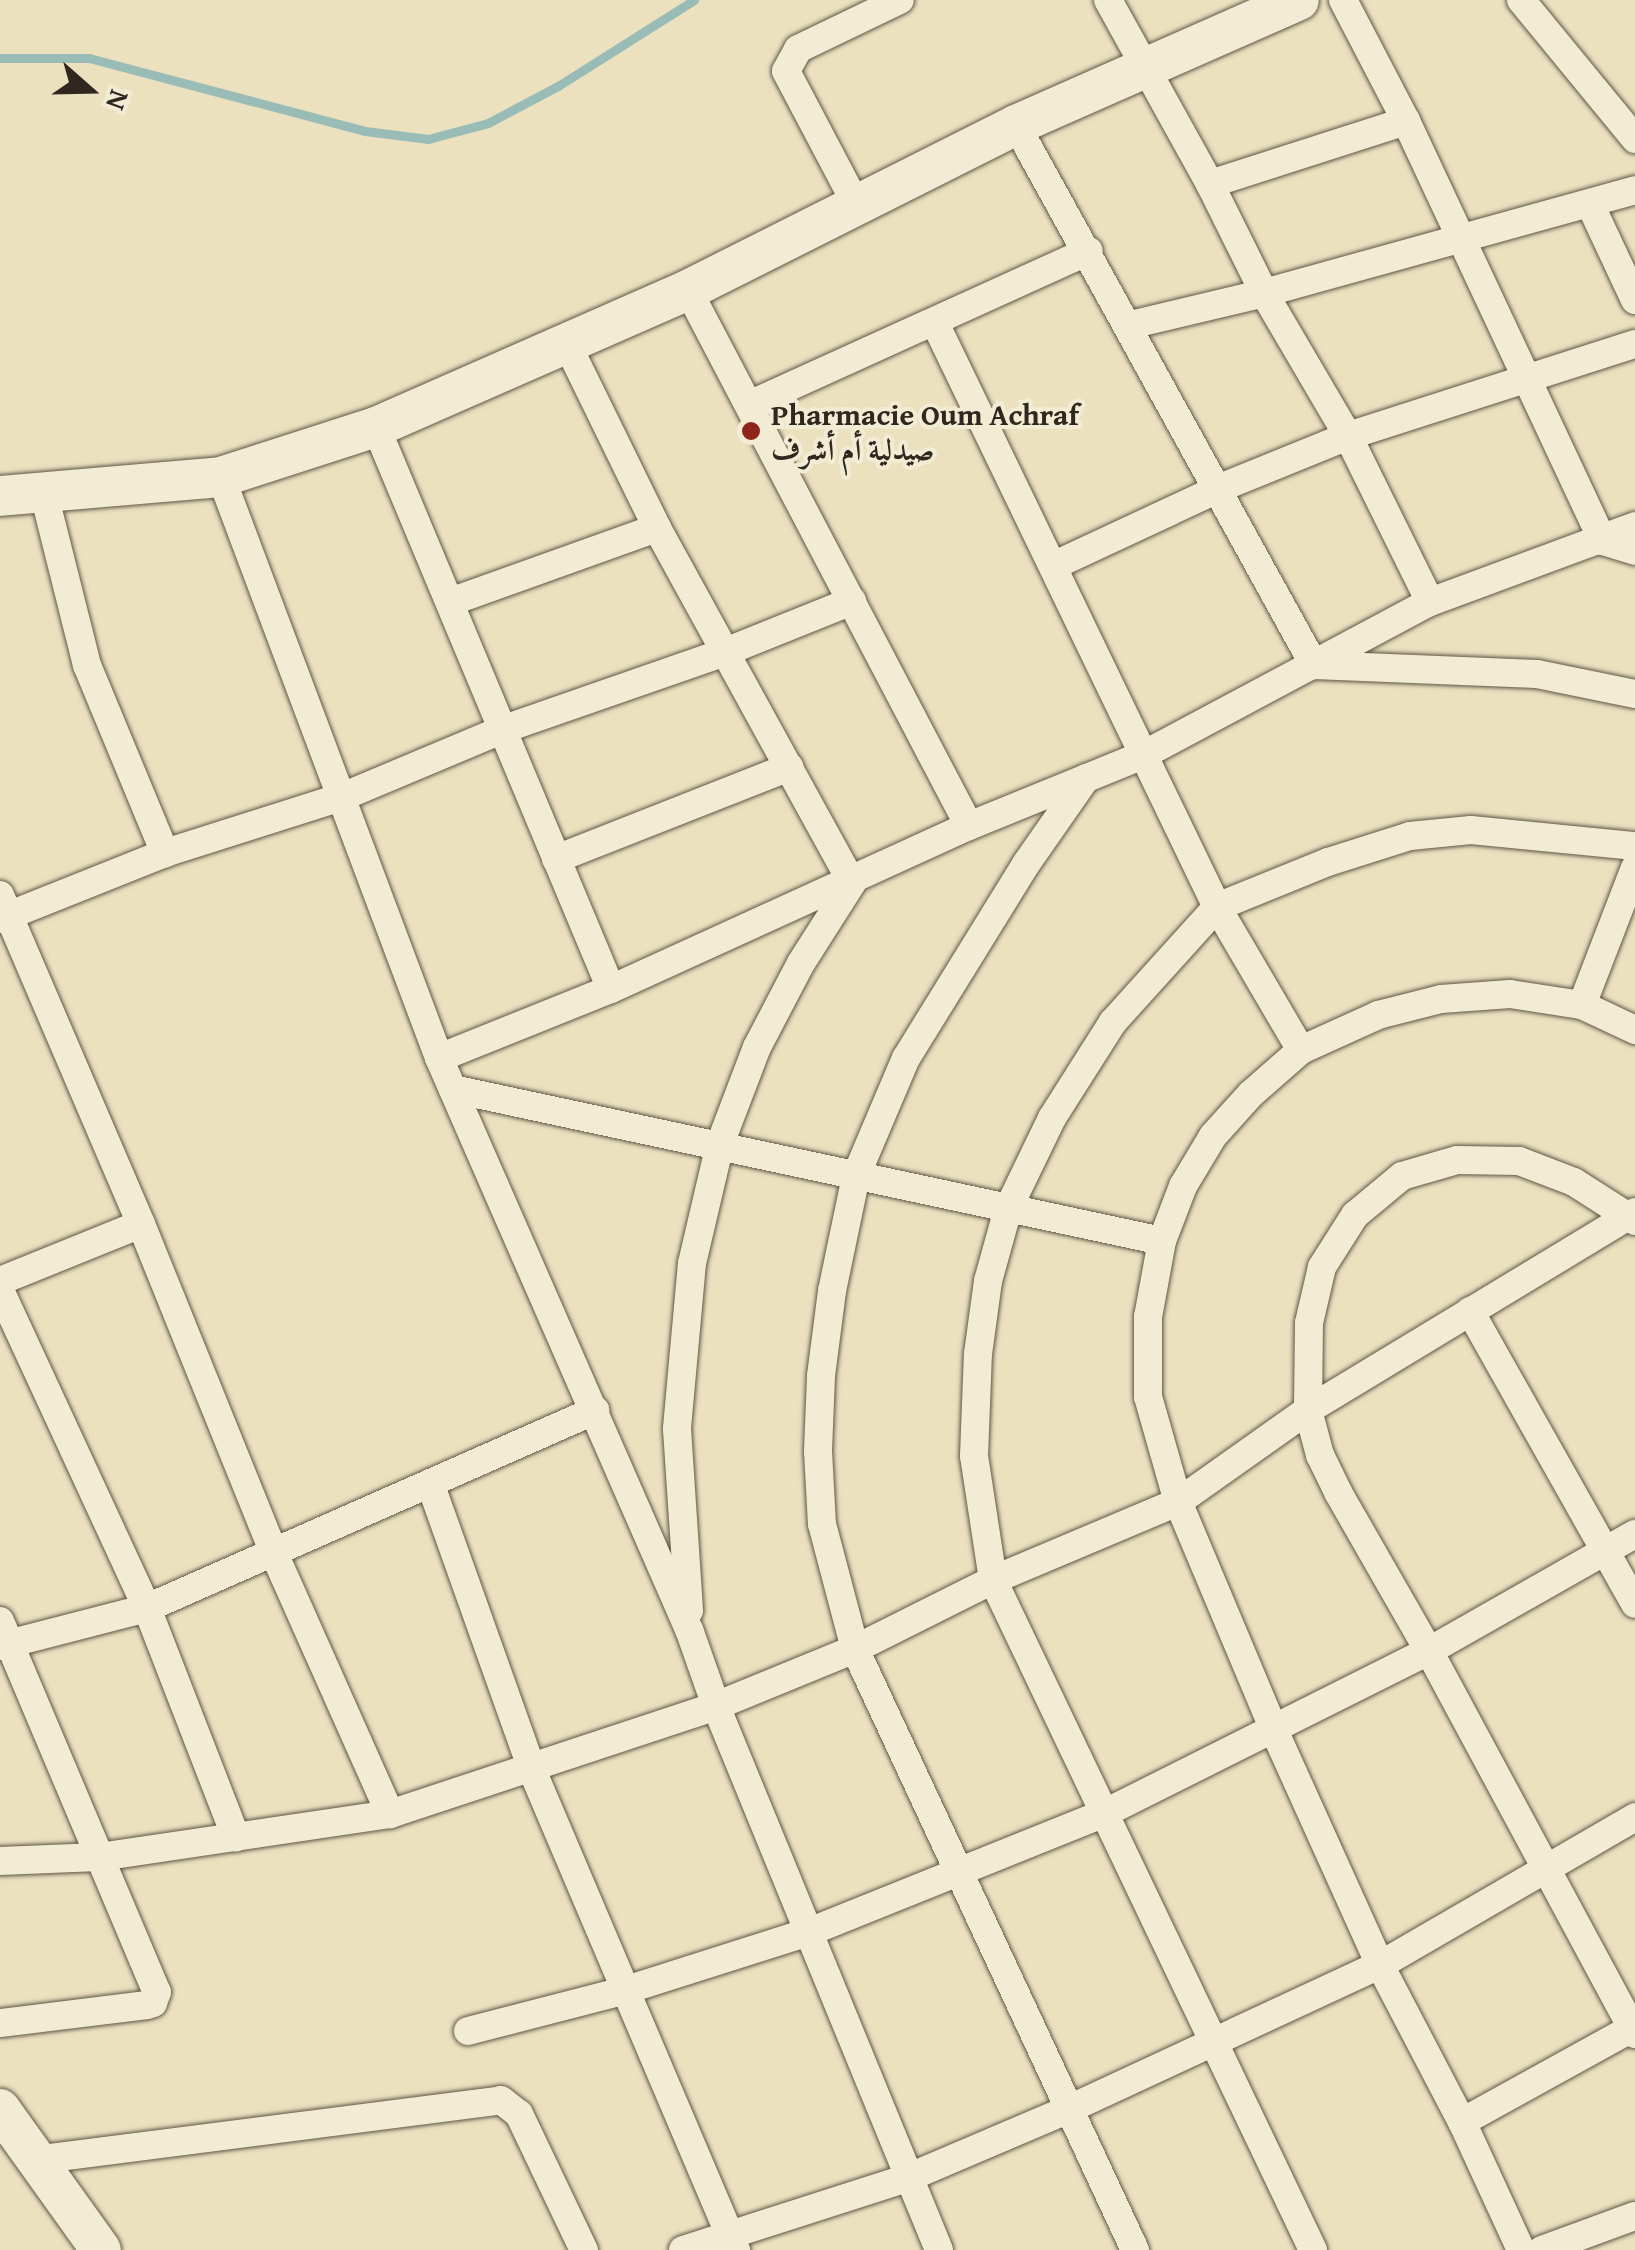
<!DOCTYPE html>
<meta charset="utf-8">
<style>
body{margin:0}
#map{position:relative;width:1635px;height:2250px;overflow:hidden;background:#ebe1bf;font-family:"Gentium Book Plus",Amiri,serif}
div>[style]{position:absolute}
.stream>*{height:9px;margin:-4.5px;padding:0 4.5px;transform-origin:4.5px;border-radius:4.5px;background:#99bcb7}
.roads{filter:drop-shadow(0 0 2px #5f5647) drop-shadow(0 0 2px #5f5647)}
.street>*{height:28px;margin:-14px;padding:0 14px;transform-origin:14px;border-radius:14px;background:#f2ecd5}
.secondary>*{height:40px;margin:-20px;padding:0 20px;transform-origin:20px;border-radius:20px;background:#f2ecd5}
.dots>*{width:28px;height:28px;translate:-50% -50%;box-sizing:border-box;border:5px solid #f2ecd5;border-radius:50%}
span{translate:-50% -50%;white-space:nowrap;text-align:center;line-height:1.15;-webkit-text-stroke:8px #f2ecd5;paint-order:stroke}
.poi-label{font-size:30px;color:#30281f;font-weight:700}
.left{translate:0 -50%;text-align:left}
.north{position:absolute;left:40px;top:40px;width:100px;height:100px;-webkit-text-stroke:8px #f2ecd5;paint-order:stroke;rotate:110deg;font-size:28px;font-weight:700;line-height:40px;text-align:center;color:#30281f}
.north::after{content:'';display:block;margin:auto;width:35px;height:45px;background:#30281f;clip-path:polygon(50% 0,100% 100%,50% 72%,0 100%)}
</style>
<div id="map">
<div class="stream">
<div style="left:0;top:58px;width:89px"></div>
<div style="left:89px;top:58px;width:285px;rotate:14.8deg"></div>
<div style="left:365px;top:131px;width:64px;rotate:7.2deg"></div>
<div style="left:428px;top:139px;width:62px;rotate:-14.9deg"></div>
<div style="left:488px;top:123px;width:79px;rotate:-27.9deg"></div>
<div style="left:558px;top:86px;width:161px;rotate:-32.3deg"></div>
</div>
<div class="roads">
<div class="street">
<div style="left:1108px;top:0;width:210px;rotate:61deg"></div>
<div style="left:1210px;top:184px;width:122px;rotate:63.6deg"></div>
<div style="left:1264px;top:293px;width:166px;rotate:59.6deg"></div>
<div style="left:1348px;top:436px;width:185px;rotate:63.7deg"></div>
<div style="left:1343px;top:0;width:136px;rotate:62.5deg"></div>
<div style="left:1406px;top:121px;width:464px;rotate:64.9deg"></div>
<div style="left:1603px;top:541px;width:34px;rotate:17deg"></div>
<div style="left:1521px;top:0;width:180px;rotate:50.6deg"></div>
<div style="left:1016px;top:125px;width:617px;rotate:61.11deg"></div>
<div style="left:1314px;top:665px;width:223px;rotate:2.3deg"></div>
<div style="left:1537px;top:674px;width:100px;rotate:11.5deg"></div>
<div style="left:1210px;top:184px;width:206px;rotate:-17.8deg"></div>
<div style="left:856px;top:204px;width:150px;rotate:-117.8deg"></div>
<div style="left:786px;top:71px;width:25px;rotate:-61deg"></div>
<div style="left:798px;top:49px;width:113px;rotate:-25.7deg"></div>
<div style="left:1590px;top:204px;width:106px;rotate:64.9deg"></div>
<div style="left:688px;top:290px;width:605px;rotate:62.33deg"></div>
<div style="left:935px;top:323px;width:649px;rotate:64.23deg"></div>
<div style="left:1217px;top:907px;width:166px;rotate:59.6deg"></div>
<div style="left:1130px;top:325px;width:138px;rotate:-13.4deg"></div>
<div style="left:1264px;top:293px;width:385px;rotate:-15.5deg"></div>
<div style="left:567px;top:344px;width:205px;rotate:63.9deg"></div>
<div style="left:657px;top:528px;width:405px;rotate:61.2deg"></div>
<div style="left:852px;top:883px;width:95px;rotate:122.5deg"></div>
<div style="left:801px;top:963px;width:95px;rotate:117.6deg"></div>
<div style="left:757px;top:1047px;width:104px;rotate:110.9deg"></div>
<div style="left:720px;top:1144px;width:122px;rotate:103.2deg"></div>
<div style="left:692px;top:1263px;width:167px;rotate:95.2deg"></div>
<div style="left:677px;top:1429px;width:182px;rotate:86.2deg"></div>
<div style="left:749px;top:405px;width:373px;rotate:-24.4deg"></div>
<div style="left:376px;top:427px;width:609px;rotate:67.31deg"></div>
<div style="left:221px;top:477px;width:621px;rotate:69.43deg"></div>
<div style="left:439px;top:1058px;width:626px;rotate:66.38deg"></div>
<div style="left:690px;top:1632px;width:78px;rotate:70.6deg"></div>
<div style="left:716px;top:1706px;width:588px;rotate:67.71deg"></div>
<div style="left:44px;top:494px;width:176px;rotate:75.9deg"></div>
<div style="left:87px;top:665px;width:204px;rotate:67.5deg"></div>
<div style="left:1055px;top:565px;width:182px;rotate:-25deg"></div>
<div style="left:1220px;top:488px;width:138px;rotate:-22.1deg"></div>
<div style="left:1348px;top:436px;width:301px;rotate:-17.8deg"></div>
<div style="left:450px;top:602px;width:220px;rotate:-19.7deg"></div>
<div style="left:1086px;top:778px;width:105px;rotate:124.9deg"></div>
<div style="left:1026px;top:864px;width:228px;rotate:121.7deg"></div>
<div style="left:906px;top:1058px;width:128px;rotate:113deg"></div>
<div style="left:856px;top:1176px;width:117px;rotate:101.8deg"></div>
<div style="left:832px;top:1291px;width:86px;rotate:97.4deg"></div>
<div style="left:821px;top:1376px;width:75px;rotate:92.3deg"></div>
<div style="left:818px;top:1451px;width:73px;rotate:86.9deg"></div>
<div style="left:822px;top:1524px;width:129px;rotate:75.2deg"></div>
<div style="left:855px;top:1649px;width:663px;rotate:65.02deg"></div>
<div style="left:556px;top:859px;width:251px;rotate:-21.5deg"></div>
<div style="left:0;top:895px;width:358px;rotate:66.8deg"></div>
<div style="left:141px;top:1224px;width:353px;rotate:68deg"></div>
<div style="left:273px;top:1551px;width:288px;rotate:66deg"></div>
<div style="left:0;top:919px;width:178px;rotate:-21.8deg"></div>
<div style="left:165px;top:853px;width:186px;rotate:-17.6deg"></div>
<div style="left:342px;top:797px;width:176px;rotate:-22.8deg"></div>
<div style="left:504px;top:729px;width:234px;rotate:-19.2deg"></div>
<div style="left:725px;top:652px;width:137px;rotate:-21.9deg"></div>
<div style="left:1582px;top:1005px;width:147px;rotate:-68.9deg"></div>
<div style="left:439px;top:1058px;width:185px;rotate:-21.9deg"></div>
<div style="left:611px;top:989px;width:393px;rotate:-24.5deg"></div>
<div style="left:969px;top:826px;width:190px;rotate:-22.2deg"></div>
<div style="left:1145px;top:754px;width:323px;rotate:-28.1deg"></div>
<div style="left:1430px;top:602px;width:219px;rotate:-20.3deg"></div>
<div style="left:453px;top:1089px;width:725px;rotate:12.1deg"></div>
<div style="left:1635px;top:1221px;width:72px;rotate:-147.4deg"></div>
<div style="left:1574px;top:1182px;width:59px;rotate:-159.1deg"></div>
<div style="left:1519px;top:1161px;width:62px;rotate:-179.1deg"></div>
<div style="left:1457px;top:1160px;width:57px;rotate:163.8deg"></div>
<div style="left:1402px;top:1176px;width:61px;rotate:140.3deg"></div>
<div style="left:1355px;top:1215px;width:62px;rotate:122.4deg"></div>
<div style="left:1322px;top:1267px;width:57px;rotate:103.1deg"></div>
<div style="left:1309px;top:1323px;width:87px;rotate:90.7deg"></div>
<div style="left:1308px;top:1410px;width:47px;rotate:75.1deg"></div>
<div style="left:1320px;top:1455px;width:43px;rotate:64deg"></div>
<div style="left:1339px;top:1494px;width:181px;rotate:60.2deg"></div>
<div style="left:1429px;top:1651px;width:435px;rotate:61.7deg"></div>
<div style="left:0;top:1281px;width:152px;rotate:-22deg"></div>
<div style="left:0;top:1290px;width:350px;rotate:65.2deg"></div>
<div style="left:147px;top:1608px;width:246px;rotate:68.8deg"></div>
<div style="left:1470px;top:1311px;width:336px;rotate:60.6deg"></div>
<div style="left:430px;top:1483px;width:305px;rotate:70.4deg"></div>
<div style="left:532px;top:1770px;width:522px;rotate:66.97deg"></div>
<div style="left:0;top:1621px;width:403px;rotate:67.1deg"></div>
<div style="left:157px;top:1992px;width:12px;rotate:110deg"></div>
<div style="left:153px;top:2003px;width:6px;rotate:162deg"></div>
<div style="left:147px;top:2005px;width:148px;rotate:173deg"></div>
<div style="left:0;top:1646px;width:152px;rotate:-14.5deg"></div>
<div style="left:147px;top:1608px;width:490px;rotate:-23.8deg"></div>
<div style="left:0;top:1861px;width:99px;rotate:-2.3deg"></div>
<div style="left:99px;top:1857px;width:294px;rotate:-8.4deg"></div>
<div style="left:390px;top:1814px;width:343px;rotate:-18.3deg"></div>
<div style="left:716px;top:1706px;width:150px;rotate:-22.3deg"></div>
<div style="left:855px;top:1649px;width:154px;rotate:-26.6deg"></div>
<div style="left:993px;top:1580px;width:201px;rotate:-22.9deg"></div>
<div style="left:1178px;top:1502px;width:159px;rotate:-35.3deg"></div>
<div style="left:1308px;top:1410px;width:382px;rotate:-31.2deg"></div>
<div style="left:468px;top:2031px;width:163px;rotate:-14.5deg"></div>
<div style="left:626px;top:1990px;width:192px;rotate:-17.6deg"></div>
<div style="left:809px;top:1932px;width:319px;rotate:-21.9deg"></div>
<div style="left:1105px;top:1813px;width:362px;rotate:-26.6deg"></div>
<div style="left:1429px;top:1651px;width:237px;rotate:-29.6deg"></div>
<div style="left:1462px;top:2122px;width:194px;rotate:-28.9deg"></div>
<div style="left:35px;top:2160px;width:470px;rotate:-7.3deg"></div>
<div style="left:501px;top:2100px;width:23px;rotate:38deg"></div>
<div style="left:519px;top:2114px;width:151px;rotate:64.5deg"></div>
<div style="left:683px;top:2250px;width:238px;rotate:-17.8deg"></div>
<div style="left:910px;top:2177px;width:171px;rotate:-23.1deg"></div>
<div style="left:1067px;top:2110px;width:345px;rotate:-24.9deg"></div>
<div style="left:1380px;top:1965px;width:295px;rotate:-30.1deg"></div>
<div style="left:1313px;top:2250px;width:742px;rotate:-115.53deg"></div>
<div style="left:993px;top:1580px;width:125px;rotate:-98.7deg"></div>
<div style="left:974px;top:1456px;width:102px;rotate:-87.8deg"></div>
<div style="left:978px;top:1354px;width:74px;rotate:-82.2deg"></div>
<div style="left:988px;top:1281px;width:75px;rotate:-74.5deg"></div>
<div style="left:1008px;top:1209px;width:101px;rotate:-64.2deg"></div>
<div style="left:1052px;top:1118px;width:114px;rotate:-57.6deg"></div>
<div style="left:1113px;top:1022px;width:155px;rotate:-47.9deg"></div>
<div style="left:1217px;top:907px;width:120px;rotate:-22.1deg"></div>
<div style="left:1328px;top:862px;width:86px;rotate:-17.6deg"></div>
<div style="left:1410px;top:836px;width:61px;rotate:-5.6deg"></div>
<div style="left:1471px;top:830px;width:165px;rotate:5.6deg"></div>
<div style="left:1521px;top:2250px;width:141px;rotate:-114.7deg"></div>
<div style="left:1462px;top:2122px;width:177px;rotate:-117.6deg"></div>
<div style="left:1380px;top:1965px;width:258px;rotate:-114.3deg"></div>
<div style="left:1274px;top:1730px;width:247px;rotate:-112.8deg"></div>
<div style="left:1178px;top:1502px;width:109px;rotate:-105.9deg"></div>
<div style="left:1148px;top:1397px;width:80px;rotate:-90deg"></div>
<div style="left:1148px;top:1317px;width:77px;rotate:-79.6deg"></div>
<div style="left:1162px;top:1241px;width:59px;rotate:-69.1deg"></div>
<div style="left:1183px;top:1186px;width:58px;rotate:-59deg"></div>
<div style="left:1213px;top:1136px;width:57px;rotate:-47.9deg"></div>
<div style="left:1251px;top:1094px;width:67px;rotate:-41.3deg"></div>
<div style="left:1301px;top:1050px;width:85px;rotate:-24.4deg"></div>
<div style="left:1378px;top:1015px;width:65px;rotate:-14.3deg"></div>
<div style="left:1441px;top:999px;width:69px;rotate:-4.1deg"></div>
<div style="left:1510px;top:994px;width:73px;rotate:8.7deg"></div>
<div style="left:1582px;top:1005px;width:59px;rotate:25.3deg"></div>
<div style="left:1542px;top:2250px;width:99px;rotate:-20.1deg"></div>
</div>
<div class="secondary">
<div style="left:0;top:496px;width:222px;rotate:-4.9deg"></div>
<div style="left:221px;top:477px;width:163px;rotate:-17.9deg"></div>
<div style="left:376px;top:427px;width:341px;rotate:-23.7deg"></div>
<div style="left:688px;top:290px;width:367px;rotate:-26.7deg"></div>
<div style="left:1016px;top:125px;width:309px;rotate:-23.8deg"></div>
<div style="left:0;top:2109px;width:173px;rotate:54.4deg"></div>
</div>
</div>
<div class="dots">
<div style="left:751px;top:431px;background:#8f2418"></div>
</div>
<div class="poi-label">
<span class="left" style="left:771px;top:431px">Pharmacie Oum Achraf<br>صيدلية أم أشرف</span>
</div>
<div class="north">N</div>
</div>
